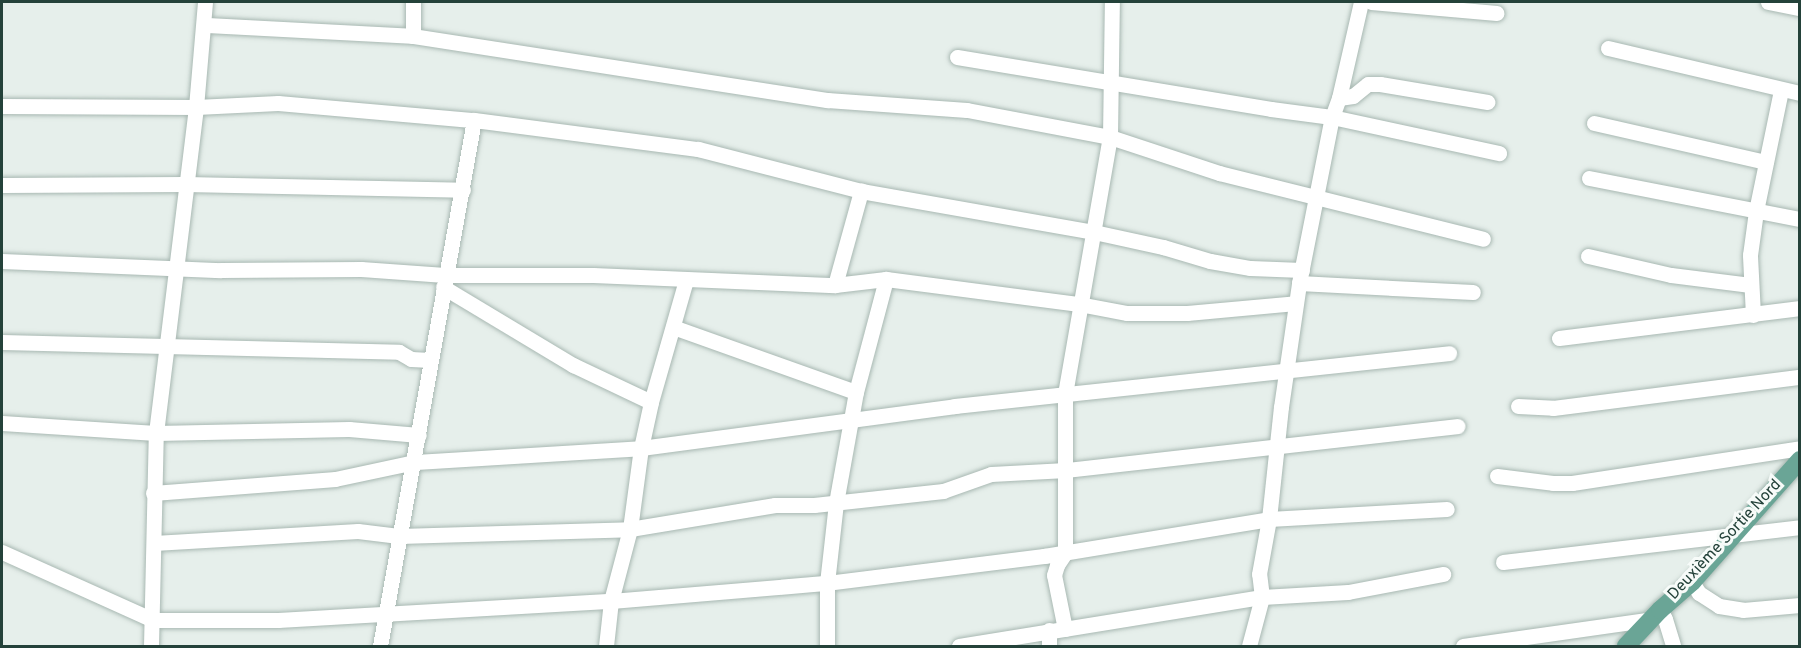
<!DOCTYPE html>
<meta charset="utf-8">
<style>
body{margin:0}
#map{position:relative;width:1801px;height:648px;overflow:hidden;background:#e6efeb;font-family:Overpass,sans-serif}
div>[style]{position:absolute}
.roads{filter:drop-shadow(0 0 2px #a8b8b2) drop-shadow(0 0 2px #a8b8b2)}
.minor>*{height:15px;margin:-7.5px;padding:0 7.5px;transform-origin:7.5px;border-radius:7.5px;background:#fff}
.major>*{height:18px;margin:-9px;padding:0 9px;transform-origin:9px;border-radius:9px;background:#6aa596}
span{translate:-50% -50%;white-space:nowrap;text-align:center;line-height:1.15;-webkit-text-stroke:6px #f7fbf9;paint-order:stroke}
.street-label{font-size:16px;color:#24423a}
.frame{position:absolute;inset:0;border:3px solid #24423a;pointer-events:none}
</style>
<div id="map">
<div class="roads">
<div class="minor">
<div style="left:1371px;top:2px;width:126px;rotate:5deg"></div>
<div style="left:1768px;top:2px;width:33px;rotate:11deg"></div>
<div style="left:205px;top:25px;width:208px;rotate:3deg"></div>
<div style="left:413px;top:36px;width:419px;rotate:8.8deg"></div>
<div style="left:827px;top:100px;width:140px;rotate:4.1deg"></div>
<div style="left:967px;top:110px;width:146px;rotate:10.7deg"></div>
<div style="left:1110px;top:137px;width:115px;rotate:18.3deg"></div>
<div style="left:1219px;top:173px;width:272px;rotate:14deg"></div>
<div style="left:413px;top:36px;width:34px;rotate:-90deg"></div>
<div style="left:1608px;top:48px;width:197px;rotate:13.2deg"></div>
<div style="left:957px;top:57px;width:318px;rotate:9.4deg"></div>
<div style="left:1271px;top:109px;width:62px;rotate:7.5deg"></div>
<div style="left:1332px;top:117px;width:171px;rotate:12.2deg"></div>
<div style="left:1339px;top:98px;width:14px;rotate:-8deg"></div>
<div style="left:1353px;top:96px;width:19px;rotate:-39deg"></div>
<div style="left:1368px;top:84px;width:12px"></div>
<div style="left:1380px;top:84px;width:109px;rotate:9.5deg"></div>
<div style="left:2px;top:106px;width:194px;rotate:0.3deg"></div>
<div style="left:196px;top:107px;width:82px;rotate:-2.8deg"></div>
<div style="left:278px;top:103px;width:197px;rotate:5deg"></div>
<div style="left:474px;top:120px;width:226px;rotate:7.4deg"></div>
<div style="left:698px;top:149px;width:168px;rotate:14.4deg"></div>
<div style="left:861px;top:191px;width:237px;rotate:10deg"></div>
<div style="left:1094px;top:232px;width:71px;rotate:12.3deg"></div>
<div style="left:1163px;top:247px;width:49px;rotate:16.6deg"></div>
<div style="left:1210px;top:261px;width:41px;rotate:9.9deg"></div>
<div style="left:1250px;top:268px;width:52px;rotate:2.2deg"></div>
<div style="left:1594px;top:123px;width:176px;rotate:12.8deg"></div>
<div style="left:1589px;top:178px;width:215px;rotate:11deg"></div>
<div style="left:2px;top:185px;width:183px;rotate:-0.3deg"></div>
<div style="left:185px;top:184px;width:278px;rotate:1.2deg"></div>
<div style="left:1588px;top:256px;width:85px;rotate:12.9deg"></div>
<div style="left:1671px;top:275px;width:80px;rotate:7.2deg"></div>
<div style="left:2px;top:261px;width:219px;rotate:2.4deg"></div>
<div style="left:221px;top:270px;width:140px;rotate:-0.4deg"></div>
<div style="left:361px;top:269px;width:84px;rotate:4.1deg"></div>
<div style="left:445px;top:275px;width:148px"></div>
<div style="left:593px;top:275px;width:242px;rotate:2.4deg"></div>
<div style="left:835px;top:285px;width:51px;rotate:-6.7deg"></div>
<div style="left:886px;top:279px;width:195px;rotate:7.4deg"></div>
<div style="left:1079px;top:304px;width:49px;rotate:10.6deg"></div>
<div style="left:1127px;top:313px;width:60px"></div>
<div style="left:1187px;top:313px;width:109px;rotate:-5.2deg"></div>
<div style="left:1299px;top:283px;width:174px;rotate:3deg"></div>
<div style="left:835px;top:285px;width:98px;rotate:-74.5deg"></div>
<div style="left:443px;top:287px;width:152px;rotate:31deg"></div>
<div style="left:573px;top:365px;width:86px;rotate:25.4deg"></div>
<div style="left:1753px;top:315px;width:60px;rotate:-92.9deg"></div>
<div style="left:1750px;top:255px;width:44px;rotate:-82.2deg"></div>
<div style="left:1756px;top:211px;width:124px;rotate:-78.3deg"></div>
<div style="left:673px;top:327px;width:194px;rotate:19.6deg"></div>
<div style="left:1559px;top:338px;width:243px;rotate:-7.1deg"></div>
<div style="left:2px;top:342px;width:397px;rotate:1.4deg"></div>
<div style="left:399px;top:352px;width:14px;rotate:30deg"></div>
<div style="left:411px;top:359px;width:19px;rotate:3deg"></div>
<div style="left:1518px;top:406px;width:35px;rotate:3deg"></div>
<div style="left:1553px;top:408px;width:249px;rotate:-7.2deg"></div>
<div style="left:2px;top:423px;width:154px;rotate:3.7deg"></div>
<div style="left:156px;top:433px;width:193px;rotate:-1.2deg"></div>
<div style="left:349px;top:429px;width:70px;rotate:4.9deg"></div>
<div style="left:1497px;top:476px;width:56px;rotate:7.1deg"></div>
<div style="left:1553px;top:483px;width:19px"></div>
<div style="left:1572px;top:483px;width:231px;rotate:-8.7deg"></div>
<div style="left:153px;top:493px;width:183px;rotate:-4.4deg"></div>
<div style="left:335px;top:479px;width:82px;rotate:-12deg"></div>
<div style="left:415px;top:462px;width:226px;rotate:-3.5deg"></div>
<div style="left:641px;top:448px;width:317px;rotate:-7.6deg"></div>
<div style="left:955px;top:406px;width:497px;rotate:-6.1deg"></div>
<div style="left:154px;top:543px;width:204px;rotate:-3.4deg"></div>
<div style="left:358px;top:531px;width:41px;rotate:7deg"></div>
<div style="left:399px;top:536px;width:231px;rotate:-1.7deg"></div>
<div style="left:630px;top:529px;width:147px;rotate:-9.4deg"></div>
<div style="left:775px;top:505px;width:39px"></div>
<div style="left:814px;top:505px;width:130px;rotate:-6.2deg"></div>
<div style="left:943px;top:491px;width:51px;rotate:-19.5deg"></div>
<div style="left:991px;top:474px;width:75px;rotate:-3.1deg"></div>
<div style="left:1066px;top:470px;width:394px;rotate:-6.4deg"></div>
<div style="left:2px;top:552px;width:166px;rotate:24.2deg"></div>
<div style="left:153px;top:620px;width:125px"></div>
<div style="left:278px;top:620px;width:334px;rotate:-3.3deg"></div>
<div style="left:611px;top:601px;width:217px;rotate:-4.8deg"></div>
<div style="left:827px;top:583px;width:219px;rotate:-7.1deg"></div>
<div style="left:1044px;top:556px;width:228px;rotate:-9.3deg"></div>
<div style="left:1269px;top:519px;width:178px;rotate:-3.2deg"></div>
<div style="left:1503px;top:562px;width:299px;rotate:-6.7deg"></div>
<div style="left:1692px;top:582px;width:13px;rotate:58deg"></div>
<div style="left:1699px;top:593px;width:24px;rotate:33deg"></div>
<div style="left:1719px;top:606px;width:24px;rotate:9deg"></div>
<div style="left:1743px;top:610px;width:57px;rotate:-5deg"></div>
<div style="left:1660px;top:610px;width:10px;rotate:61deg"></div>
<div style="left:1665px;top:619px;width:28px;rotate:73deg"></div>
<div style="left:1065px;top:629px;width:55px;rotate:-101.5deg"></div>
<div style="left:1054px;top:575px;width:10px;rotate:-73deg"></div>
<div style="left:1057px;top:565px;width:14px;rotate:-56deg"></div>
<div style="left:1065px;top:553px;width:159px;rotate:-90deg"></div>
<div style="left:1065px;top:394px;width:261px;rotate:-80.1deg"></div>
<div style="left:1110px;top:137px;width:135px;rotate:-89.2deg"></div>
<div style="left:1049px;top:630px;width:16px;rotate:90deg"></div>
<div style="left:151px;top:646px;width:213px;rotate:-88.7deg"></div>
<div style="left:156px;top:433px;width:328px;rotate:-83deg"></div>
<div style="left:196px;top:107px;width:105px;rotate:-85.1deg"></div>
<div style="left:380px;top:646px;width:534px;rotate:-79.87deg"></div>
<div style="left:606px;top:646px;width:45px;rotate:-83.7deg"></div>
<div style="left:611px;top:601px;width:74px;rotate:-75.2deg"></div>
<div style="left:630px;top:529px;width:82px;rotate:-82.3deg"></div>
<div style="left:641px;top:448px;width:47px;rotate:-77.7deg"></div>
<div style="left:651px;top:402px;width:127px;rotate:-74deg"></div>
<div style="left:827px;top:646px;width:63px;rotate:-90deg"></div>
<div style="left:827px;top:583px;width:81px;rotate:-83.6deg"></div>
<div style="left:836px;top:503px;width:113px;rotate:-79.8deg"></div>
<div style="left:856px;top:392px;width:117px;rotate:-75.1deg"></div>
<div style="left:959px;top:646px;width:307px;rotate:-9.2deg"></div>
<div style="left:1262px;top:597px;width:86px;rotate:-3.3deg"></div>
<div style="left:1348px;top:592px;width:97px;rotate:-10.7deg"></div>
<div style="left:1249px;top:646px;width:51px;rotate:-75.1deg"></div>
<div style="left:1262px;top:597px;width:23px;rotate:-97deg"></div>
<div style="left:1259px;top:574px;width:56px;rotate:-79.7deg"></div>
<div style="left:1269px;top:519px;width:113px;rotate:-83.9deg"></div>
<div style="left:1281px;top:407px;width:125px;rotate:-81.7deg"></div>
<div style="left:1299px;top:283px;width:169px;rotate:-78.8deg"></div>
<div style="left:1332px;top:117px;width:20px;rotate:-70deg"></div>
<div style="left:1339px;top:98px;width:98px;rotate:-77.1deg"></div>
<div style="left:1463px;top:646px;width:191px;rotate:-8.1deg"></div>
</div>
<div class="major">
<div style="left:1626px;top:646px;width:50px;rotate:-46.6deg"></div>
<div style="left:1660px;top:610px;width:43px;rotate:-41.2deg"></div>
<div style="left:1692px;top:582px;width:163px;rotate:-48.5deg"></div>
</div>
</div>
<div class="street-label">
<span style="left:1725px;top:540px;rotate:-47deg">Deuxième Sortie Nord</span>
</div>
<div class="frame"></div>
</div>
